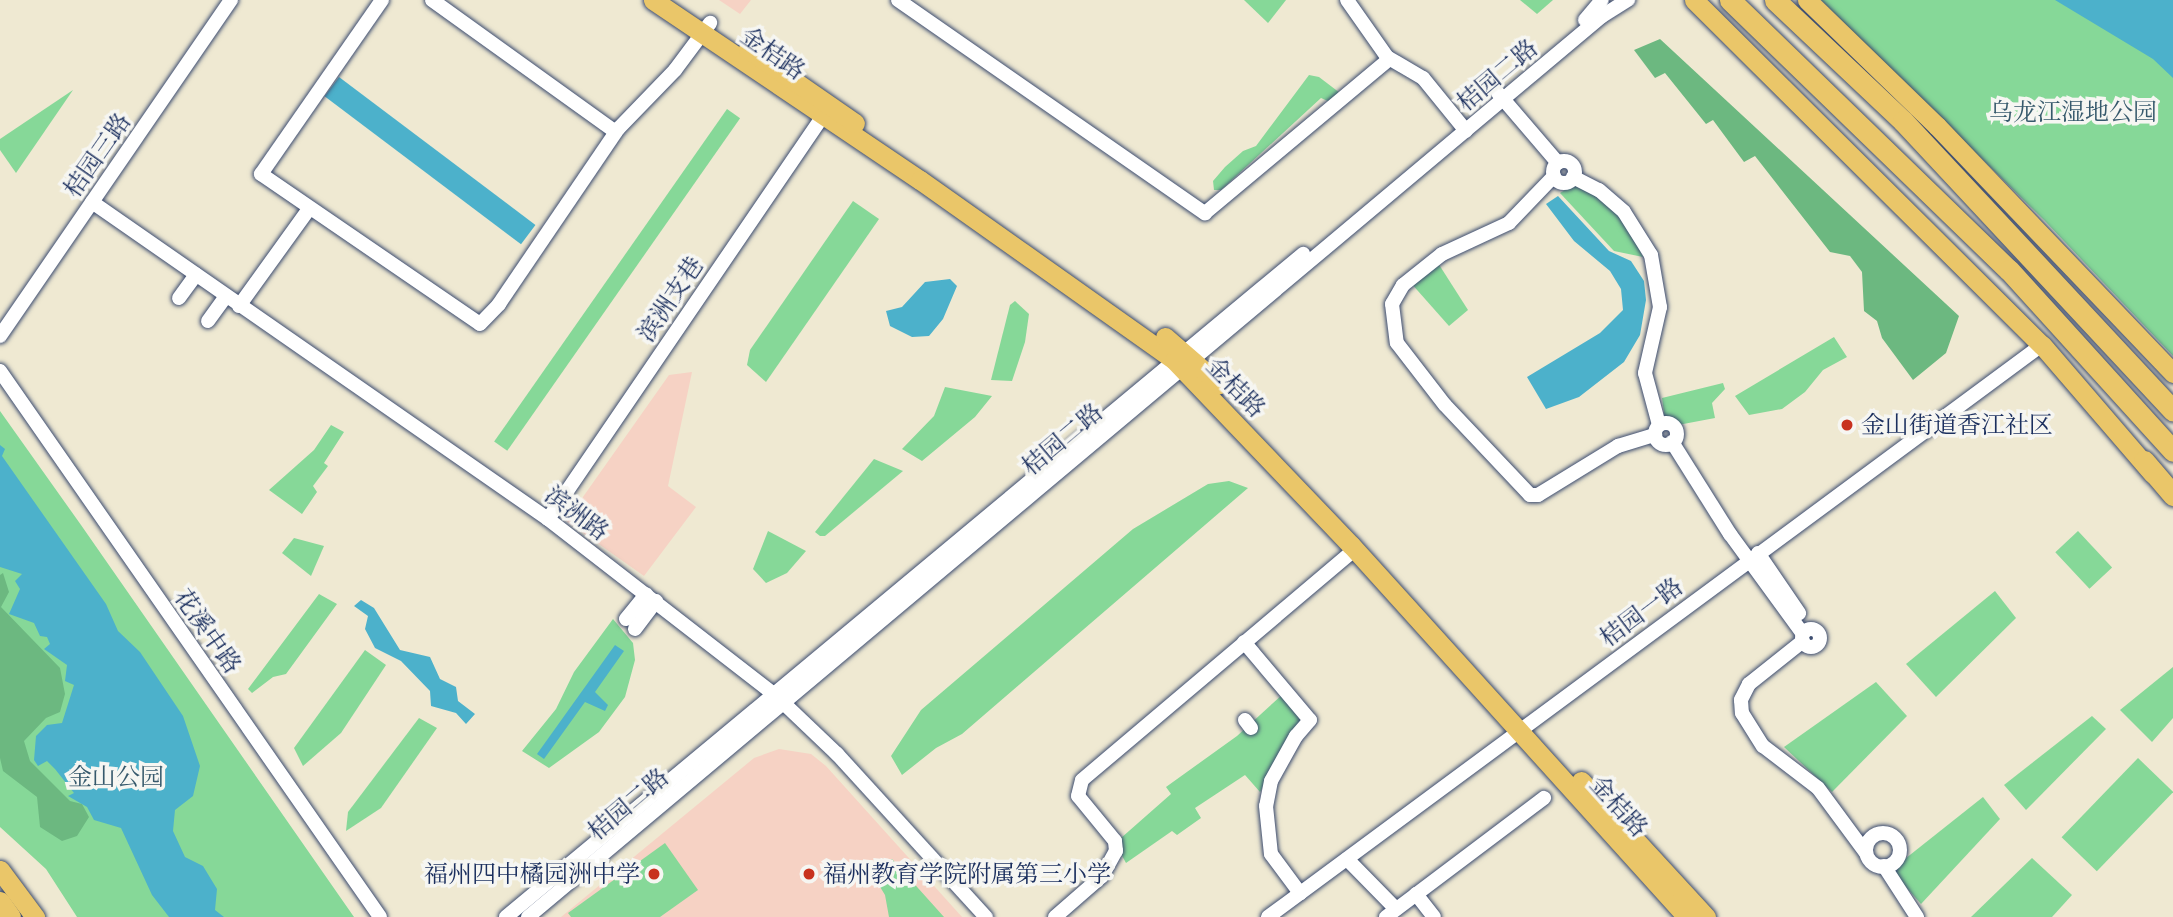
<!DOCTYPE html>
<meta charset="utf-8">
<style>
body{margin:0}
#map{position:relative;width:2173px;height:917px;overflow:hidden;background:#efe9d2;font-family:"Libre Caslon Text","Noto Serif SC",serif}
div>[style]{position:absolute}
.built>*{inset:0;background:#f6d2c4}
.green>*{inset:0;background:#86d898;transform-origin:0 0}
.forest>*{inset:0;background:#6cb880}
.water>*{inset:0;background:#4cb1cb;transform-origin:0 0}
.roads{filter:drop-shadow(0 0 2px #3b4b6f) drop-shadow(0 0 2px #3b4b6f)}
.minor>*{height:14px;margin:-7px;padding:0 7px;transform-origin:7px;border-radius:7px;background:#fff}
.minor>.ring{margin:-7px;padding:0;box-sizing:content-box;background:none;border:14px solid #fff;border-radius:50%}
.major>*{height:19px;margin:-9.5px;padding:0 9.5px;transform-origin:9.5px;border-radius:9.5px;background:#eac669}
.highway>*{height:21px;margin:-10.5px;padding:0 10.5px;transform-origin:10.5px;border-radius:10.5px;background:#eac669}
.dots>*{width:19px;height:19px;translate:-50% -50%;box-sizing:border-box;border:4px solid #f6f6f2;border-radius:50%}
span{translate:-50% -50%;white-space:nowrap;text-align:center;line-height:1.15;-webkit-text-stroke:7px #f6f6f2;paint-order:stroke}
.street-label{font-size:24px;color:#1b2f5e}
.park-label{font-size:24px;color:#36596c}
.poi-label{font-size:24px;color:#1b2f5e}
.left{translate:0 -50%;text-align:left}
.right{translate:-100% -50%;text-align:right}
</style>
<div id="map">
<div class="built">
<div style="clip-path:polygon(719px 0,751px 0,740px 14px)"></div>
<div style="clip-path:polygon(692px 372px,668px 486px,696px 507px,644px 576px,566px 521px,669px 375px)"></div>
<div style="clip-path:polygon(779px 749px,811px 754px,826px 766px,962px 917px,561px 917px,754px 758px)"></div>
</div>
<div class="green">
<div style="clip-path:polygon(1244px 0,1286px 0,1268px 23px)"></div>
<div style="clip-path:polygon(1520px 0,1553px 0,1537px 14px)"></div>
<div style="clip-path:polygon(1821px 0,2072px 0,2173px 59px,2173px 356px,2044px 220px)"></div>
<div style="clip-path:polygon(1309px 75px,1319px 77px,1340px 93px,1330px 102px,1321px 98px,1221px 190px,1214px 190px,1213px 181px,1225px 167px,1243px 151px,1256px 146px)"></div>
<div style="clip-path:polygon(73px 90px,16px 173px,0 150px,0 139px)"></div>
<div style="left:727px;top:109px;width:16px;height:406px;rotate:35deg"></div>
<div style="clip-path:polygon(1573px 185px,1592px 190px,1626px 222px,1643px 257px,1614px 251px,1560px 193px)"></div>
<div style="clip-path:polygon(853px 201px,879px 219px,766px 382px,747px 365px,750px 350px)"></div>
<div style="clip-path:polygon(1438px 263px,1468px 310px,1449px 326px,1410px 282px)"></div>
<div style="clip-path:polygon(1015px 301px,1029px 314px,1025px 342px,1012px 381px,991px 380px,1010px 305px)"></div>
<div style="clip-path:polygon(1834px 337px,1847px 357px,1823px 370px,1805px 392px,1782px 409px,1749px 415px,1735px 396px)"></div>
<div style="clip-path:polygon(1723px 383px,1725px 389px,1712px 403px,1715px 418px,1678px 425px,1665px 420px,1662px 398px)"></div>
<div style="clip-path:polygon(945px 387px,992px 396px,975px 417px,922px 461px,902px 449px,934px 416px)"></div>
<div style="clip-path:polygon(0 411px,81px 525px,354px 917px,77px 917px,46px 869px,0 827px)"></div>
<div style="clip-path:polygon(331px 425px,344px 432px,324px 463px,328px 466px,313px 486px,317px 492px,302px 514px,269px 490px,314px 450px)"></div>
<div style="clip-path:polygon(874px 459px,903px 471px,825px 536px,820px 536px,815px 532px)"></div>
<div style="clip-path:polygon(1229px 481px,1248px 488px,962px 734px,936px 748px,902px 775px,891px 756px,921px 710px,1133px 529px,1208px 484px)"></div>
<div style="clip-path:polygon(768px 531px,806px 551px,787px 573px,766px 583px,753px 569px)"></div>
<div style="left:2078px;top:531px;width:50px;height:31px;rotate:47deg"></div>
<div style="clip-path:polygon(294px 538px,324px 546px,311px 576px,282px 553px)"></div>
<div style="clip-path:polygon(1995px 591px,2016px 618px,1936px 697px,1906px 664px)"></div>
<div style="clip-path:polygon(319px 594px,337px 604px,286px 674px,273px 677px,252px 693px,248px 689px)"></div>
<div style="clip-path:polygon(613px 619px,633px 643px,635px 660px,625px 697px,599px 732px,549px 768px,522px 751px,556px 709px,574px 672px)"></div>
<div style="clip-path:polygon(365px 650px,386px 665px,341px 733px,303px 766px,294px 748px)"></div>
<div style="clip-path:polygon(2173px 667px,2173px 718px,2152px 742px,2120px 710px)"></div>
<div style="clip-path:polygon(1876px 682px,1907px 716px,1832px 792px,1784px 747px)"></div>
<div style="clip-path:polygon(1283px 694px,1302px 720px,1260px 792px,1245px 775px,1195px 808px,1201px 818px,1177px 835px,1172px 831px,1126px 863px,1120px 852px,1121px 838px,1171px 794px,1166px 787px,1237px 736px)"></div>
<div style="clip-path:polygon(2092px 716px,2106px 729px,2026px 810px,2004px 785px)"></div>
<div style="clip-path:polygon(419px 718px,437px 728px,381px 808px,346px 831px,348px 812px)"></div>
<div style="left:2138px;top:758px;width:49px;height:110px;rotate:44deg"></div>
<div style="clip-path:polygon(1983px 797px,2000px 819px,1921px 904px,1891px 870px)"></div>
<div style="clip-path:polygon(665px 843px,698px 890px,660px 917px,571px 917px,568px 913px)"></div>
<div style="clip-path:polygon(2032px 858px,2072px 895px,2052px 917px,1971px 917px)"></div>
<div style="clip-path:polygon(892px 859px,944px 917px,889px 917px,885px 895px,871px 872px)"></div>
</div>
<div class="forest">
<div style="clip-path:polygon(1660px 39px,1959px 316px,1946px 353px,1913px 380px,1882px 338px,1877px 321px,1864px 311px,1862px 272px,1850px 256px,1830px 252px,1755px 156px,1744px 162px,1713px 120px,1706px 124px,1665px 73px,1655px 78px,1634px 50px)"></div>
<div style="clip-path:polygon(3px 573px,9px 592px,1px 607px,60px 668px,65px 694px,60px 712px,46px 718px,24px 741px,30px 761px,70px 801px,82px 804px,89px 817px,77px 836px,62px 841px,40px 827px,37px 797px,3px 771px,0 758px,0 575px)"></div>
</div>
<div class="water">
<div style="clip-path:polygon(2055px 0,2173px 0,2173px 78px,2153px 59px)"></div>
<div style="left:339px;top:77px;width:246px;height:24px;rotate:37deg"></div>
<div style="clip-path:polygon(1558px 196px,1609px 251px,1631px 261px,1644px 281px,1646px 300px,1640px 335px,1624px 362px,1579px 397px,1546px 409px,1527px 377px,1600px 333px,1623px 310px,1621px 289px,1610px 271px,1574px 241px,1546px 204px)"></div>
<div style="clip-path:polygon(950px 279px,957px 286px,943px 319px,929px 336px,912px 337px,890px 326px,886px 311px,902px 307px,925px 282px)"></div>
<div style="clip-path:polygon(0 445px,5px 449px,2px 456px,106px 604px,118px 631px,140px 652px,183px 716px,200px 766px,193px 796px,175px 810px,173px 831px,185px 857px,203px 866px,217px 889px,215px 910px,224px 917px,169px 917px,152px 895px,121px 828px,94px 820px,87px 807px,68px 796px,74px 793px,55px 769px,47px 761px,38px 766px,34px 760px,36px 736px,47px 725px,62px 723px,74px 685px,65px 681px,67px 665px,44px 649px,50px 644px,47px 637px,40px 636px,34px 623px,9px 614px,20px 589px,15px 581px,22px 574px,0 567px)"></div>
<div style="clip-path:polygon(361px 600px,374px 608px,400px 650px,430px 657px,440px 679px,456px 687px,458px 701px,475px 714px,466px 724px,456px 713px,431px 706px,430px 691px,401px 661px,375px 648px,365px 629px,368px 616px,354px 606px)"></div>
<div style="clip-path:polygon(615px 645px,624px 651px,595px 692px,608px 705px,605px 711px,585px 702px,544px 759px,537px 754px)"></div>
</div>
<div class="roads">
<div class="minor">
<div style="left:382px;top:0;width:212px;rotate:124.8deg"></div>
<div style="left:261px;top:174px;width:265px;rotate:34.4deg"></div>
<div style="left:480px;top:324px;width:28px;rotate:-46deg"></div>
<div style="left:499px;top:304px;width:212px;rotate:-55.8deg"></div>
<div style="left:618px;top:129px;width:82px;rotate:-46deg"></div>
<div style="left:675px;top:70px;width:59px;rotate:-53.3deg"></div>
<div style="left:432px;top:0;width:226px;rotate:35.7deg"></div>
<div style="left:898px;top:0;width:374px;rotate:34.8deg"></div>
<div style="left:1205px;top:213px;width:240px;rotate:-39.9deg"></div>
<div style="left:1347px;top:0;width:70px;rotate:54.9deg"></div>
<div style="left:1387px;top:57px;width:42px;rotate:30.3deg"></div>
<div style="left:1423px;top:78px;width:68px;rotate:50.9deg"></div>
<div style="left:1585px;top:20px;width:26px;rotate:-50deg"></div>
<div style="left:1498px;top:93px;width:92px;rotate:49.4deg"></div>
<div class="ring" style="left:1553px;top:161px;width:8px;height:8px"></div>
<div style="left:1554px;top:176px;width:65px;rotate:133.8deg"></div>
<div style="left:1509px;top:223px;width:74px;rotate:155.2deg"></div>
<div style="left:1442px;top:254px;width:50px;rotate:141.5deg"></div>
<div style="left:1403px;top:285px;width:22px;rotate:120deg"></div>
<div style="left:1392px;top:304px;width:39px;rotate:83deg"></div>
<div style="left:1397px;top:343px;width:78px;rotate:52.3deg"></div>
<div style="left:1445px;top:405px;width:124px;rotate:46.6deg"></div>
<div style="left:1530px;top:495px;width:8px"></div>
<div style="left:1538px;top:495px;width:94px;rotate:-31.5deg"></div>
<div style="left:1618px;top:446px;width:39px;rotate:-17deg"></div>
<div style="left:1573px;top:177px;width:29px;rotate:27deg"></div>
<div style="left:1599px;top:190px;width:33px;rotate:41deg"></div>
<div style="left:1624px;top:212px;width:51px;rotate:57.9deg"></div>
<div style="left:1651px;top:255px;width:53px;rotate:80.2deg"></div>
<div style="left:1660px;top:307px;width:68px;rotate:102.8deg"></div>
<div style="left:1645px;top:373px;width:54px;rotate:74.9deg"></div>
<div style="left:92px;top:202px;width:555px;rotate:34.81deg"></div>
<div style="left:548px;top:519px;width:286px;rotate:37.8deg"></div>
<div style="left:774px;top:694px;width:87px;rotate:43.6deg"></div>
<div style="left:837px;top:754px;width:221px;rotate:47.6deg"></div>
<div style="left:179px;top:298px;width:29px;rotate:-54deg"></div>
<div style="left:239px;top:306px;width:120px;rotate:-54.2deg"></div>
<div style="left:208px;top:321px;width:31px;rotate:-54deg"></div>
<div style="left:0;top:336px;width:408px;rotate:-55.5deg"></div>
<div style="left:0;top:371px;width:665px;rotate:55.16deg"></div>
<div class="ring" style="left:1655px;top:423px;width:8px;height:8px"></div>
<div style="left:1672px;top:442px;width:109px;rotate:57.8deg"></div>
<div style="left:1730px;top:534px;width:124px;rotate:53.9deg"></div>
<div style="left:548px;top:519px;width:495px;rotate:-55.7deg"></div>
<div style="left:1758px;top:553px;width:73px;rotate:55.7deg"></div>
<div style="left:626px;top:619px;width:32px;rotate:-51deg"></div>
<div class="ring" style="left:1802px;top:629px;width:4px;height:4px"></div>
<div style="left:635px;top:629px;width:35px;rotate:-53deg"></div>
<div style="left:1803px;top:641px;width:69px;rotate:141.5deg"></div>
<div style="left:1749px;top:684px;width:18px;rotate:117deg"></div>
<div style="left:1741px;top:700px;width:13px;rotate:86deg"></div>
<div style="left:1742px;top:713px;width:39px;rotate:58deg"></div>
<div style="left:1763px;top:746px;width:69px;rotate:37.4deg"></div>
<div style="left:1818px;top:788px;width:81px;rotate:53.6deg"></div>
<div style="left:1244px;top:642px;width:102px;rotate:49.8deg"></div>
<div style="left:1310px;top:720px;width:21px;rotate:131deg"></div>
<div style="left:1296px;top:736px;width:51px;rotate:119.1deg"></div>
<div style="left:1271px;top:781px;width:25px;rotate:101deg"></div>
<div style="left:1266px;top:806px;width:48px;rotate:84.1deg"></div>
<div style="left:1271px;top:854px;width:49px;rotate:53.4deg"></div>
<div style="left:1245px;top:720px;width:10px;rotate:53deg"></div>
<div class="ring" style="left:1866px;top:833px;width:20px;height:20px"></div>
<div style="left:1347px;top:859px;width:70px;rotate:45.6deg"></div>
<div style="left:1884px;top:866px;width:61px;rotate:57.1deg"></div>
<div style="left:1416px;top:894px;width:29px;rotate:52deg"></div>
<div style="left:506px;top:917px;width:1037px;rotate:-39.76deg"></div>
<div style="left:528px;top:917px;width:1402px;rotate:-39.99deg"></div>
<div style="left:1602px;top:16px;width:31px;rotate:-32deg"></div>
<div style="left:1055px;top:917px;width:62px;rotate:-41.1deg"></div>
<div style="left:1102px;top:876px;width:29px;rotate:-61deg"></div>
<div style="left:1116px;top:851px;width:10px;rotate:-96deg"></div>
<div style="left:1115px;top:841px;width:58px;rotate:-129.4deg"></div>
<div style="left:1078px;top:796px;width:16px;rotate:-76deg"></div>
<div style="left:1082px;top:780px;width:358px;rotate:-40.2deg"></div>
<div style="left:1268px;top:917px;width:962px;rotate:-36.47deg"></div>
<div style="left:1386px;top:917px;width:198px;rotate:-37deg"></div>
</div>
<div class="major">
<div style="left:653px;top:0;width:322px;rotate:34deg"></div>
<div style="left:920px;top:180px;width:311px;rotate:35.3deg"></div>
<div style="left:1174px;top:360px;width:256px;rotate:46.3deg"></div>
<div style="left:1351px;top:545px;width:501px;rotate:47.91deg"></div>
<div style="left:1694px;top:0;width:490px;rotate:44.8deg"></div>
<div style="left:2042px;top:345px;width:170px;rotate:49.3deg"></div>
<div style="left:1807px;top:0;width:181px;rotate:44.1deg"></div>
<div style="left:1937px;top:126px;width:342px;rotate:46.3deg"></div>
<div style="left:748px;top:49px;width:130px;rotate:34.7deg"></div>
<div style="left:1165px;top:337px;width:72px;rotate:41deg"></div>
<div style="left:1581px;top:781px;width:185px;rotate:47.4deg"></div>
<div style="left:0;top:870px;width:59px;rotate:53.3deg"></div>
<div style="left:0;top:901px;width:19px;rotate:55deg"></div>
</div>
<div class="highway">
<div style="left:1730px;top:0;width:388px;rotate:44.1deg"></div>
<div style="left:2009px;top:270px;width:244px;rotate:47.8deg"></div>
<div style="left:1775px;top:0;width:176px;rotate:43.4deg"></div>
<div style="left:1903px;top:121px;width:396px;rotate:47deg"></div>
<div style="left:2144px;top:461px;width:45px;rotate:49.5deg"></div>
</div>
</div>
<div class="dots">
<div style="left:1847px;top:425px;background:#c8321e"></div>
<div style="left:654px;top:874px;background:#c8321e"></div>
<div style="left:809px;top:874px;background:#c8321e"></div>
</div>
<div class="street-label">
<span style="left:773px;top:53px;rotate:35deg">金桔路</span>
<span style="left:1497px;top:75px;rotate:-40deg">桔园二路</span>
<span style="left:97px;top:155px;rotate:-55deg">桔园三路</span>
<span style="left:670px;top:299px;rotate:-56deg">滨洲支巷</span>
<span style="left:1236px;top:387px;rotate:46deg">金桔路</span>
<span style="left:1062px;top:439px;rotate:-40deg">桔园二路</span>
<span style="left:577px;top:513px;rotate:37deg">滨洲路</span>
<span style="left:1641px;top:612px;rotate:-37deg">桔园一路</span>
<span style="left:208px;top:631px;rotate:55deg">花溪中路</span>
<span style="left:628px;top:804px;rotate:-40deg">桔园二路</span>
<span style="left:1619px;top:806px;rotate:48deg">金桔路</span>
</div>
<div class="park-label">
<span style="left:2073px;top:112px">乌龙江湿地公园</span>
<span style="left:116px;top:777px">金山公园</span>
</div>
<div class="poi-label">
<span class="left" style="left:1861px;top:425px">金山街道香江社区</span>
<span class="right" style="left:640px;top:874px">福州四中橘园洲中学</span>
<span class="left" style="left:823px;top:874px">福州教育学院附属第三小学</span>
</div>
</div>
